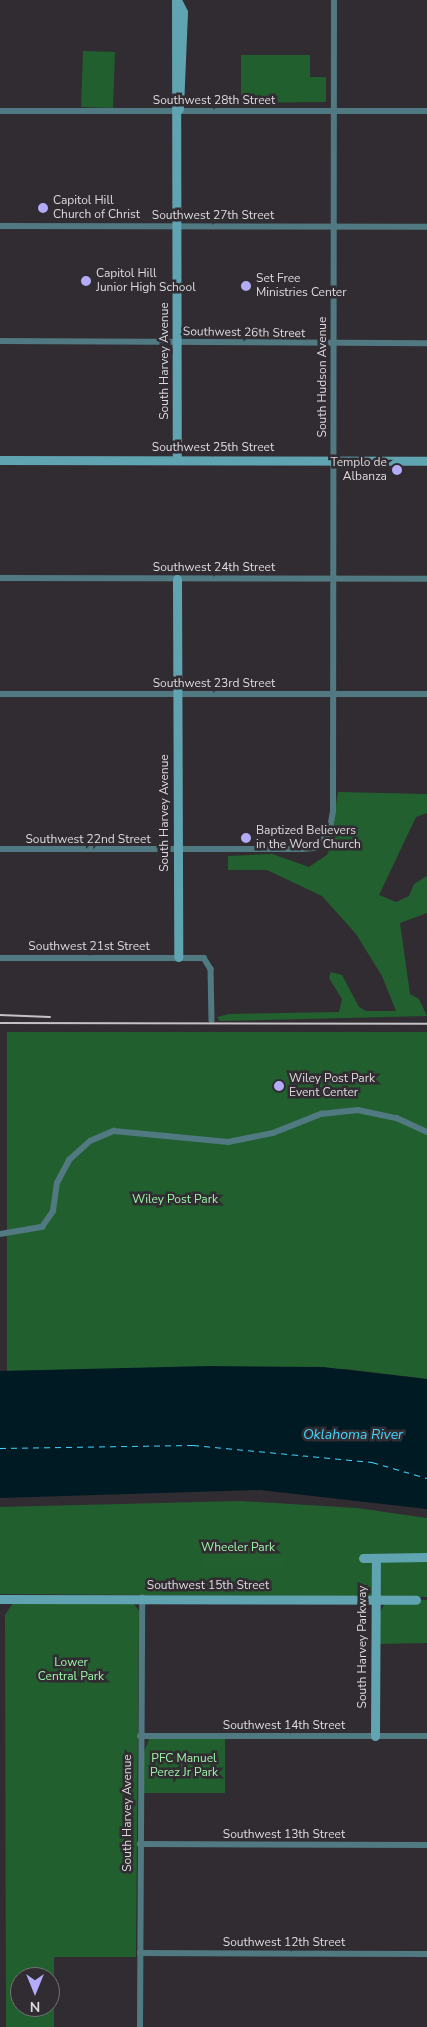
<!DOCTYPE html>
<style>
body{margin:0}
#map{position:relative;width:427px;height:2027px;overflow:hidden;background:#302c31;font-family:"Nunito Sans",sans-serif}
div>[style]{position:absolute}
.green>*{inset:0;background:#225f2e;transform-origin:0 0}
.forest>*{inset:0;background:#22612f}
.water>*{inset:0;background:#001a23}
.ferry>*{height:1px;margin-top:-0.5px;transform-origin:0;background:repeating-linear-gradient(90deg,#40d5fe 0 6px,transparent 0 11px)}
.street>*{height:5.5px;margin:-2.75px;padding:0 2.75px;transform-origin:2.75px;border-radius:2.75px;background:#517981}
.secondary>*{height:9px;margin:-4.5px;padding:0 4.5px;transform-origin:4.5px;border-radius:4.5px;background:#61a4b1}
.rail>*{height:2px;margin:-1px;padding:0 1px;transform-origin:1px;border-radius:1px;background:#c5c2c6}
.dots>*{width:14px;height:14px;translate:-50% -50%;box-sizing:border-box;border:2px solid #302c31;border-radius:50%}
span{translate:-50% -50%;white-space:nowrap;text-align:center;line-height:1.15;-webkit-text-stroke:5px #302c31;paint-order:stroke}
.street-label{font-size:12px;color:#dddade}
.poi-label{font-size:12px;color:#dddade}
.left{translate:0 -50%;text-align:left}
.right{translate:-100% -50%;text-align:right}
.park-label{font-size:12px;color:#9df3a8}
.water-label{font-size:14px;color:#40d5fe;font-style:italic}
.north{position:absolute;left:10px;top:1967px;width:50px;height:50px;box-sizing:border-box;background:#302c31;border:1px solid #757276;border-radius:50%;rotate:180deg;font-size:14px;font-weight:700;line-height:20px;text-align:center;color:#dddade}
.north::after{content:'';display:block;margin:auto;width:18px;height:22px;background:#b4acf9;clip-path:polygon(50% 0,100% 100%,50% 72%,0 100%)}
</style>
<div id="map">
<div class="green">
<div style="left:83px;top:51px;width:32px;height:56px;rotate:2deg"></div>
<div style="clip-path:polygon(241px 55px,310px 55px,310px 77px,326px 77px,326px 102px,241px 103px)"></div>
<div style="clip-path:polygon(7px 1032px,427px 1032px,427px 1379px,346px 1369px,7px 1371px)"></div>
<div style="clip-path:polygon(240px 1501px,357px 1508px,427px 1518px,427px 1597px,0 1594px,0 1507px)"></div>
<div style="clip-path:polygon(387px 1600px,427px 1600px,427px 1643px,379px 1644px,380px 1612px)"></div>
<div style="clip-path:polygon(evenodd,13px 1603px,134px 1604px,139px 1611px,136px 1957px,54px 1957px,54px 2027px,6px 2027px,5px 1615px,13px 1603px,20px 1977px,50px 1977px,50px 2007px,20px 2007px,20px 1977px)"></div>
<div style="clip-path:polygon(149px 1739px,225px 1739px,225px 1793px,144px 1793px,144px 1752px)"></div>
</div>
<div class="forest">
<div style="clip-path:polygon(338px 792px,427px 794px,427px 813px,416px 817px,379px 895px,396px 902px,409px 896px,414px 884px,427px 876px,427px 913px,400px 923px,410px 994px,419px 999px,427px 1016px,220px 1021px,217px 1017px,229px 1014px,339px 1012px,342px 999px,329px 978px,331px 972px,342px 975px,359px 1007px,366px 1011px,396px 1011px,382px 976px,356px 934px,322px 896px,267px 870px,228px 870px,228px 856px,272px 854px,309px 867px,328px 854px)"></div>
<div style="clip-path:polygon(226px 1547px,272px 1552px,281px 1556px,285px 1568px,212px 1571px,202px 1567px,203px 1551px)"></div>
</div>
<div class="water">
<div style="clip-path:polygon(209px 1366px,323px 1367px,427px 1379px,427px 1509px,260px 1490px,0 1498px,0 1371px)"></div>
</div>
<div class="ferry">
<div style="left:0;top:1448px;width:193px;rotate:-0.9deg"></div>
<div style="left:193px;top:1445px;width:180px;rotate:5.4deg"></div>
<div style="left:372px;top:1462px;width:57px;rotate:16.2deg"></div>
</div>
<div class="street">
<div style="left:0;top:111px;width:427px"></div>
<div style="left:0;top:226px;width:427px;rotate:0.1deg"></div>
<div style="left:0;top:341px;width:427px;rotate:0.3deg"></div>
<div style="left:0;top:578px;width:427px;rotate:0.1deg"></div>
<div style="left:0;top:694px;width:427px"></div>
<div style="left:0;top:849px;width:302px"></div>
<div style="left:302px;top:849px;width:12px;rotate:-5deg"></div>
<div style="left:314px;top:848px;width:21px;rotate:-43deg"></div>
<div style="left:329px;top:834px;width:22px;rotate:-80deg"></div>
<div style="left:333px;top:812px;width:812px;rotate:-89.93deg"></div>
<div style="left:0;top:958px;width:204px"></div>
<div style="left:204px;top:958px;width:13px;rotate:58deg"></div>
<div style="left:211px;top:969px;width:51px;rotate:88.9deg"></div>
<div style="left:0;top:1234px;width:43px;rotate:-9.5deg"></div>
<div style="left:42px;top:1227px;width:19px;rotate:-55deg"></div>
<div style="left:53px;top:1211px;width:28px;rotate:-82deg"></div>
<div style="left:57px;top:1183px;width:26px;rotate:-62deg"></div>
<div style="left:69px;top:1160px;width:28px;rotate:-42deg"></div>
<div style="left:90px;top:1141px;width:26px;rotate:-23deg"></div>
<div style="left:114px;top:1131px;width:115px;rotate:5.5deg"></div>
<div style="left:228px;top:1142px;width:46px;rotate:-11.3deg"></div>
<div style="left:273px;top:1133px;width:52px;rotate:-21.6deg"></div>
<div style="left:321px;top:1114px;width:37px;rotate:-6deg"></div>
<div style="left:358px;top:1110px;width:40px;rotate:12deg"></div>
<div style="left:397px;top:1118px;width:33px;rotate:25deg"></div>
<div style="left:140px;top:1736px;width:287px"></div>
<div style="left:140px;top:1844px;width:287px;rotate:0.2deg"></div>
<div style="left:140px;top:1953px;width:287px;rotate:0.2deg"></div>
<div style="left:140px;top:2027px;width:429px;rotate:-89.7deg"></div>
</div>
<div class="secondary">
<div style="left:176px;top:0;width:460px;rotate:89.9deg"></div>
<div style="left:177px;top:0;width:13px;rotate:63deg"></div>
<div style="left:183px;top:12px;width:97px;rotate:92.4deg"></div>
<div style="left:0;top:460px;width:427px;rotate:0.1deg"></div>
<div style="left:177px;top:579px;width:378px;rotate:89.8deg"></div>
<div style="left:363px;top:1558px;width:64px;rotate:-0.9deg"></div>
<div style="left:0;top:1599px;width:416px;rotate:0.1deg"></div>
<div style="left:375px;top:1736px;width:178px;rotate:-89.7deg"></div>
</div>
<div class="rail">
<div style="left:0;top:1015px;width:50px;rotate:2.3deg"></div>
<div style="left:0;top:1023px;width:427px;rotate:0.1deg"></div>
</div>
<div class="dots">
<div style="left:43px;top:208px;background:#b4acf9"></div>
<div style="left:86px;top:281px;background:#b4acf9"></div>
<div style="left:246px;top:286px;background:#b4acf9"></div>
<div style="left:397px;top:470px;background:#b4acf9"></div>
<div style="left:246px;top:838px;background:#b4acf9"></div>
<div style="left:279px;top:1086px;background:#b4acf9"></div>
</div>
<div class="street-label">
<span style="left:214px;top:101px">Southwest 28th Street</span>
<span style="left:213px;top:216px">Southwest 27th Street</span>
<span style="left:244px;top:333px;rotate:1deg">Southwest 26th Street</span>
<span style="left:165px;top:361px;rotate:-90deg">South Harvey Avenue</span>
<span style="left:323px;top:377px;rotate:-90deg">South Hudson Avenue</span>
<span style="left:213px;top:448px">Southwest 25th Street</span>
<span style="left:214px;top:568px">Southwest 24th Street</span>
<span style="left:214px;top:684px">Southwest 23rd Street</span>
<span style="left:165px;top:813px;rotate:-90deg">South Harvey Avenue</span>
<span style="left:88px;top:840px">Southwest 22nd Street</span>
<span style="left:89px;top:947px">Southwest 21st Street</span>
<span style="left:208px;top:1586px">Southwest 15th Street</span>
<span style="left:363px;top:1647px;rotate:-90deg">South Harvey Parkway</span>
<span style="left:284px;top:1726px">Southwest 14th Street</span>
<span style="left:128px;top:1813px;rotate:-90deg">South Harvey Avenue</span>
<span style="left:284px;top:1835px">Southwest 13th Street</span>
<span style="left:284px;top:1943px">Southwest 12th Street</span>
</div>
<div class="poi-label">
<span class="left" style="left:53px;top:208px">Capitol Hill<br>Church of Christ</span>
<span class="left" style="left:96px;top:281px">Capitol Hill<br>Junior High School</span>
<span class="left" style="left:256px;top:286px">Set Free<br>Ministries Center</span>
<span class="right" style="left:387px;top:470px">Templo de<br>Albanza</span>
<span class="left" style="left:256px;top:838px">Baptized Believers<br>in the Word Church</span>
<span class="left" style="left:289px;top:1086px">Wiley Post Park<br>Event Center</span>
</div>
<div class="park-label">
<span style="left:175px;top:1200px">Wiley Post Park</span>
<span style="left:238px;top:1548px">Wheeler Park</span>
<span style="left:71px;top:1670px">Lower<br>Central Park</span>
<span style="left:184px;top:1766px">PFC Manuel<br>Perez Jr Park</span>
</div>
<div class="water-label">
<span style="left:353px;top:1435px">Oklahoma River</span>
</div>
<div class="north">N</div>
</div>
